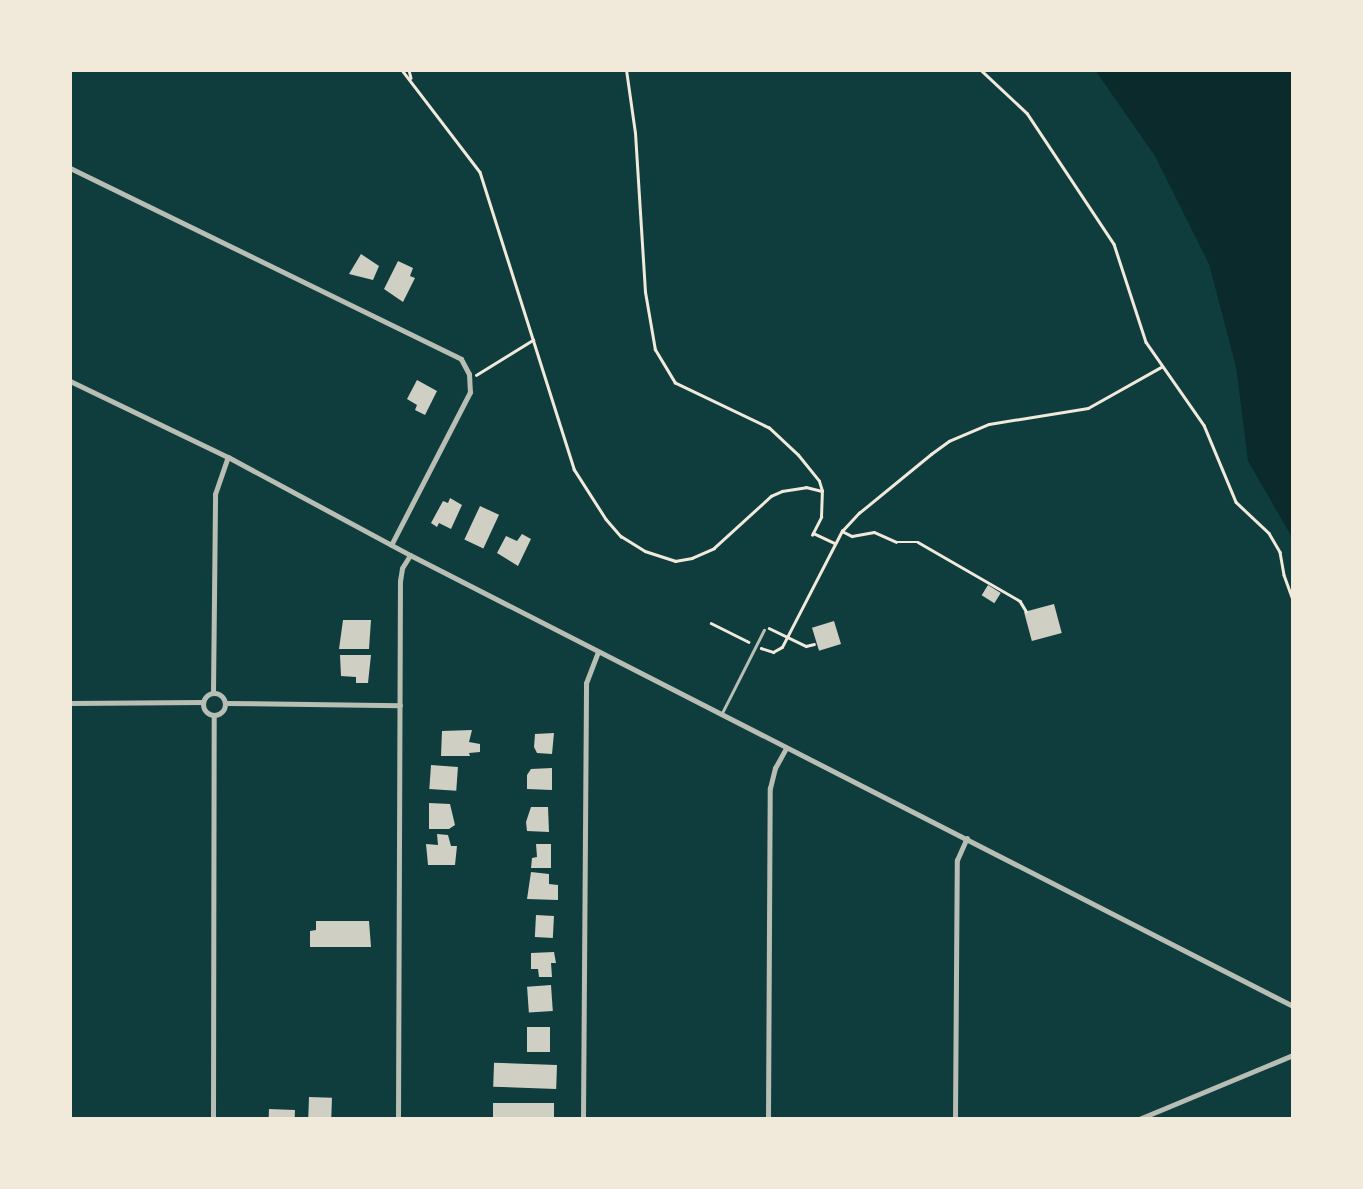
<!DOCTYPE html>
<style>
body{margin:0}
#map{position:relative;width:1363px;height:1189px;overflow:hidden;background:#0f3d3e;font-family:Raleway,sans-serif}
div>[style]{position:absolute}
.water>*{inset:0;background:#0a2a2b}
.building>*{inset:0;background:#cfcfc3;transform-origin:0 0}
.path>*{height:2.5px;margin:-1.25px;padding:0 1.25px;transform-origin:1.25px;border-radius:1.25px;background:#f1e9da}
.service>*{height:2.5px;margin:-1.25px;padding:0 1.25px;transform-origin:1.25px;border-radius:1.25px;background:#b8beb3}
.minor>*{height:5px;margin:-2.5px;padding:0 2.5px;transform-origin:2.5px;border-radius:2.5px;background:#b8beb3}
.minor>.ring{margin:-2.5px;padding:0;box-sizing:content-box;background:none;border:5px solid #b8beb3;border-radius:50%}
span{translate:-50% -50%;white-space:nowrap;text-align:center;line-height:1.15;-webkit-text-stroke:5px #f1e9da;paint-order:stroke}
.frame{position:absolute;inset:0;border:72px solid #f1e9da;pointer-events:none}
</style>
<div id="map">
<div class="water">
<div style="clip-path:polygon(1095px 70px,1293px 70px,1293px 539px,1248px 461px,1236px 367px,1209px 264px,1155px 156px)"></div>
</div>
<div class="building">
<div style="clip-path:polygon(361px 254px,379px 266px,373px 280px,349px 274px)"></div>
<div style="clip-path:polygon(398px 261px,413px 268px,410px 276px,415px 278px,403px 302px,384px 289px)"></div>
<div style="clip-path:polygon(417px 380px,437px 391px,425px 415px,415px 410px,417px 405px,407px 399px)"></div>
<div style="clip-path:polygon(450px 498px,462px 505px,451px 529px,439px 523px,437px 527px,431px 523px,443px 501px,448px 503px)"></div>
<div style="left:480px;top:506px;width:21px;height:37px;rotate:25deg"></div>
<div style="clip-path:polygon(522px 534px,531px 539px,518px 566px,497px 553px,506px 536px,517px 541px)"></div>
<div style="left:988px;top:585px;width:15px;height:12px;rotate:32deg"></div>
<div style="left:1054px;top:604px;width:30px;height:31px;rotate:75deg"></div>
<div style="clip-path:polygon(343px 620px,371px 620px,369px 649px,339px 649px)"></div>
<div style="left:834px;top:621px;width:24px;height:23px;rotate:73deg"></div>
<div style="clip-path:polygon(340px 655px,371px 655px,368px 683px,356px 683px,356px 677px,341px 676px)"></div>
<div style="clip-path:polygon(472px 730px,469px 742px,480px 744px,480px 752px,469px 753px,470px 756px,441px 756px,442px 731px)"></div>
<div style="clip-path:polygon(554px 733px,552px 754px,537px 753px,534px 747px,535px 734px)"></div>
<div style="left:431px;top:765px;width:27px;height:24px;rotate:4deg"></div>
<div style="clip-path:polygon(552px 768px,552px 790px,527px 789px,527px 775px,531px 769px)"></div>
<div style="clip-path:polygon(429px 803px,450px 804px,455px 825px,449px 829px,429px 829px)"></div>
<div style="clip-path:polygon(531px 807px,548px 807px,549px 832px,527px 831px,526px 822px)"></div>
<div style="clip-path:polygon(437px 834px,448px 835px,451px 846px,457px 846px,455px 865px,428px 865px,426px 844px,438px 845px)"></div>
<div style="clip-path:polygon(536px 844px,551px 844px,551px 868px,531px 868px,532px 858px,537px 857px)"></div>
<div style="clip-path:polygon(531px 872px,549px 874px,549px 884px,558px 885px,558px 900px,527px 899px)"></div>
<div style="left:536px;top:915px;width:18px;height:22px;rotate:3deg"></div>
<div style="clip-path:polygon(316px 921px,369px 921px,371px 947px,310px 947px,310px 931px,316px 930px)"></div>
<div style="clip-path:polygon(554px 952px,556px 963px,551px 963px,552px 977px,539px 977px,538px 969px,531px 969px,531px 953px)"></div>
<div style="left:551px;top:985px;width:26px;height:24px;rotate:86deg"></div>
<div style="left:527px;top:1027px;width:23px;height:25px"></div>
<div style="left:557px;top:1065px;width:24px;height:63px;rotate:92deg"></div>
<div style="left:309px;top:1097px;width:23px;height:22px;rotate:2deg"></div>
<div style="left:554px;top:1103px;width:16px;height:61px;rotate:90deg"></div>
<div style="left:269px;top:1109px;width:26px;height:10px;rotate:2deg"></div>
</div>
<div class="path">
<div style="left:402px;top:70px;width:128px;rotate:52.6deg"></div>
<div style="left:480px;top:172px;width:312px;rotate:72.4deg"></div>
<div style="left:574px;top:469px;width:59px;rotate:57.4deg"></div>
<div style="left:606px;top:519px;width:23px;rotate:49deg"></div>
<div style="left:621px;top:536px;width:28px;rotate:32deg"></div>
<div style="left:645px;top:551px;width:32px;rotate:18deg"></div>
<div style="left:675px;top:561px;width:17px;rotate:-10deg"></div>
<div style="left:692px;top:558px;width:24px;rotate:-24deg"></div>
<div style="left:714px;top:548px;width:77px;rotate:-42.4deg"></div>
<div style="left:771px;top:496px;width:12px;rotate:-24deg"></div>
<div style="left:782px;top:491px;width:24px;rotate:-9deg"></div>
<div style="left:806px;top:487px;width:16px;rotate:14deg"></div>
<div style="left:822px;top:491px;width:10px;rotate:-107deg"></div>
<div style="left:819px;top:481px;width:33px;rotate:-129deg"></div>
<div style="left:798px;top:455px;width:40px;rotate:-137deg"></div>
<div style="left:769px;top:428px;width:104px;rotate:-154.4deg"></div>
<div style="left:675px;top:383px;width:39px;rotate:-121deg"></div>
<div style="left:655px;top:350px;width:59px;rotate:-99.8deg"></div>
<div style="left:645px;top:292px;width:159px;rotate:-93.6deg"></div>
<div style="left:635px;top:133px;width:64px;rotate:-98.1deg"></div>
<div style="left:409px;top:70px;width:8px;rotate:76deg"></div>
<div style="left:981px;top:70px;width:63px;rotate:43.1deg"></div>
<div style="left:1027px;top:113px;width:157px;rotate:56.4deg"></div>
<div style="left:1114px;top:244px;width:103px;rotate:71.9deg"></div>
<div style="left:1146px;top:342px;width:101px;rotate:55.1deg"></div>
<div style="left:1204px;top:425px;width:83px;rotate:67.4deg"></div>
<div style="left:1236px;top:502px;width:45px;rotate:43.2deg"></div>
<div style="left:1269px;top:533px;width:22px;rotate:60deg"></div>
<div style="left:1280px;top:552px;width:23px;rotate:80deg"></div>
<div style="left:1284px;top:575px;width:27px;rotate:70deg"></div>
<div style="left:476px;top:375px;width:67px;rotate:-31.6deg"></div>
<div style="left:842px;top:531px;width:11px;rotate:27deg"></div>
<div style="left:852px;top:536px;width:22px;rotate:-10deg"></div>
<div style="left:874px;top:532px;width:24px;rotate:24deg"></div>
<div style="left:896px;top:542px;width:22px"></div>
<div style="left:918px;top:542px;width:118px;rotate:30deg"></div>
<div style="left:1020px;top:601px;width:12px;rotate:59deg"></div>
<div style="left:813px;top:533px;width:23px;rotate:25deg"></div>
<div style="left:812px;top:535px;width:20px;rotate:-63deg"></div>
<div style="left:821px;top:517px;width:26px;rotate:-88deg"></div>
<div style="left:711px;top:623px;width:42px;rotate:26.6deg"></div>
<div style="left:769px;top:628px;width:41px;rotate:25.9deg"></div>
<div style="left:806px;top:646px;width:8px;rotate:-14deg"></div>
<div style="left:761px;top:648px;width:13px;rotate:18deg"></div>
<div style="left:773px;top:652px;width:10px;rotate:-29deg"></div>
<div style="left:782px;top:647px;width:131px;rotate:-62.7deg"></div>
<div style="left:842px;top:531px;width:25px;rotate:-47deg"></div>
<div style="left:859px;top:513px;width:93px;rotate:-39.3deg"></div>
<div style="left:931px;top:454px;width:22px;rotate:-36deg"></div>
<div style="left:949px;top:441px;width:43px;rotate:-23deg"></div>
<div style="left:989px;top:424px;width:100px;rotate:-9.2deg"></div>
<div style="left:1088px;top:408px;width:84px;rotate:-29.3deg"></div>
</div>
<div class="service">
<div style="left:721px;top:715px;width:95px;rotate:-63.2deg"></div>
</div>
<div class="minor">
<div style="left:70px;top:168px;width:435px;rotate:26deg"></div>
<div style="left:461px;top:359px;width:17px;rotate:62deg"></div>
<div style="left:469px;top:374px;width:18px;rotate:87deg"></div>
<div style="left:470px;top:392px;width:172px;rotate:117.3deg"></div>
<div style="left:70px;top:381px;width:175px;rotate:25.7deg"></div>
<div style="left:228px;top:457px;width:207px;rotate:28.3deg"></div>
<div style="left:410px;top:555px;width:992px;rotate:27.06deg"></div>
<div class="ring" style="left:203px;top:693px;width:17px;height:17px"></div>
<div style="left:213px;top:693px;width:199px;rotate:-89.4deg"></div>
<div style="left:215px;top:494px;width:39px;rotate:-71deg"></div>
<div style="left:70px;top:703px;width:133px;rotate:-0.4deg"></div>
<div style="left:225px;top:703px;width:175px;rotate:0.7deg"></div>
<div style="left:213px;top:1119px;width:404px;rotate:-89.9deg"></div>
<div style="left:398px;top:1119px;width:538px;rotate:-89.79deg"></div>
<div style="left:400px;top:581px;width:13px;rotate:-81deg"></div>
<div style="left:402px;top:568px;width:15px;rotate:-58deg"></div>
<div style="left:583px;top:1119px;width:436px;rotate:-89.6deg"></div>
<div style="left:586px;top:683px;width:33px;rotate:-69deg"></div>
<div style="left:768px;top:1119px;width:331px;rotate:-89.7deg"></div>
<div style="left:770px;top:788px;width:21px;rotate:-76deg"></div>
<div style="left:775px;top:768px;width:23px;rotate:-61deg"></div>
<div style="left:955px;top:1119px;width:259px;rotate:-89.6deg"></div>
<div style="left:957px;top:860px;width:24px;rotate:-66deg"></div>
<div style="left:1139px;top:1119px;width:167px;rotate:-22.6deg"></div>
</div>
<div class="frame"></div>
</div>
